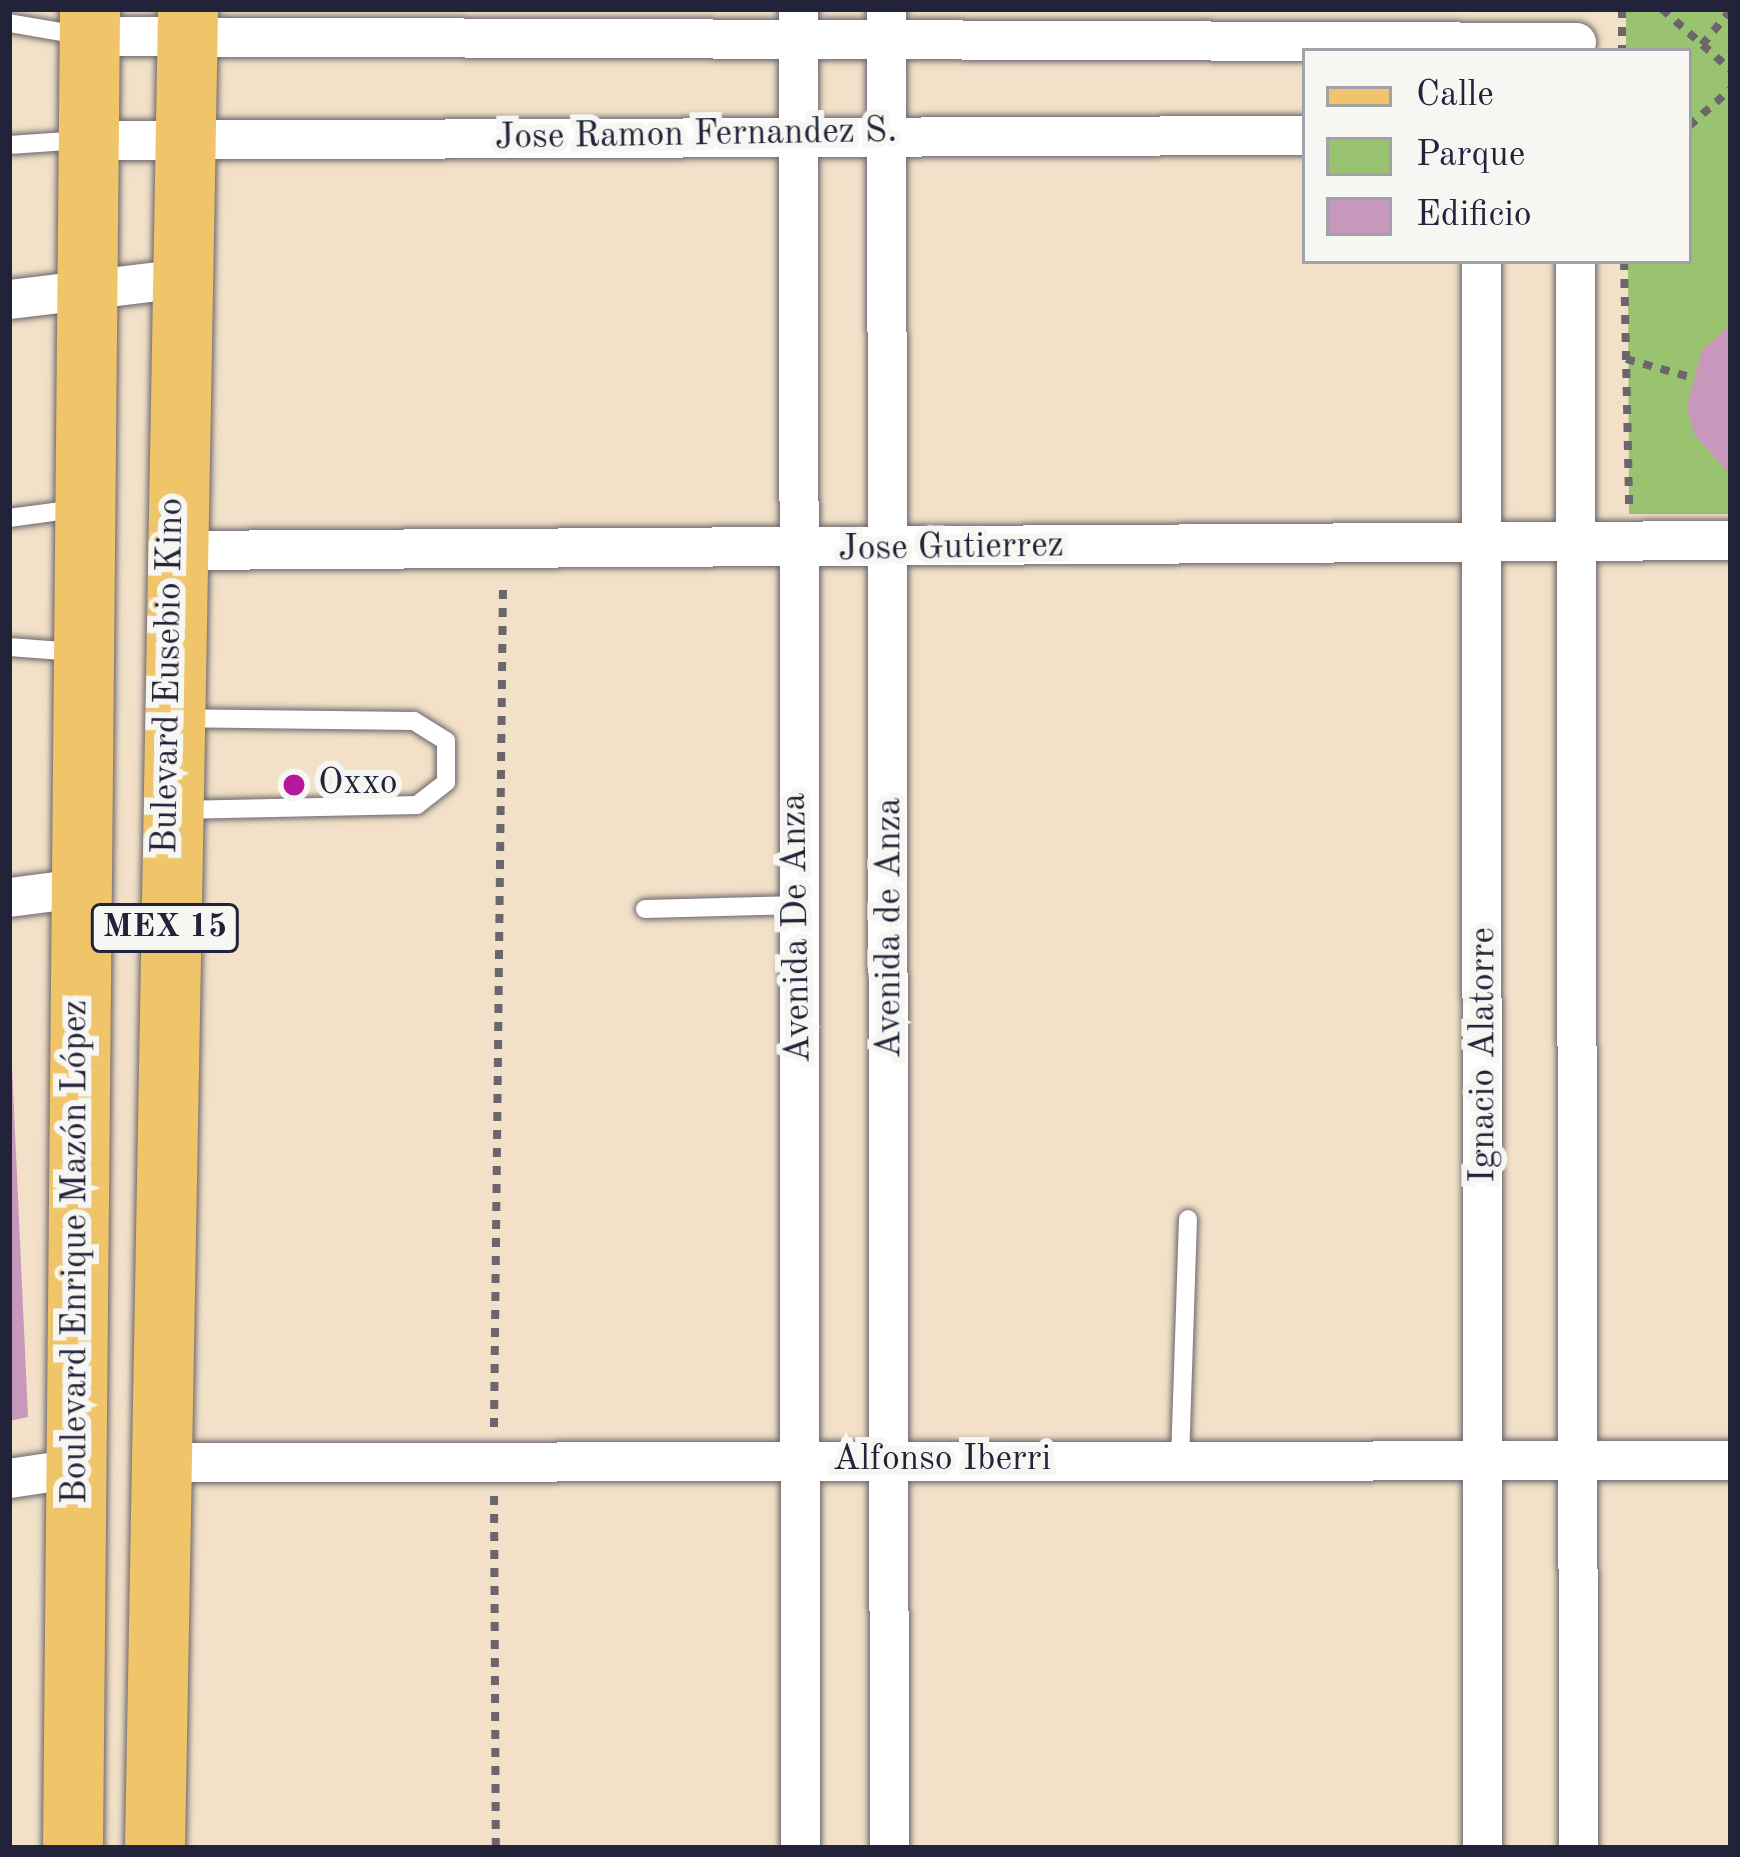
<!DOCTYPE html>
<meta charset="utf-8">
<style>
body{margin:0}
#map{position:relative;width:1740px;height:1857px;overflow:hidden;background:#f2e1c8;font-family:"Old Standard TT",serif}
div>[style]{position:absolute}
.green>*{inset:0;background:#9ac370}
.building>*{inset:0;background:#c798bb}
.path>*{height:8px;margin-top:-4px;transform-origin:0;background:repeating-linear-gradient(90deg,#6b656c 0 9px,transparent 0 18px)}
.roads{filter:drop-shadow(0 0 3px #6b656c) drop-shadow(0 0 3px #6b656c)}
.service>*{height:18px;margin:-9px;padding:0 9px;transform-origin:9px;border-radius:9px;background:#fff}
.minor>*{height:39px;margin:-19.5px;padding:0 19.5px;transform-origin:19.5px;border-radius:19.5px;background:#fff}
.primary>*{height:60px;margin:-30px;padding:0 30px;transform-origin:30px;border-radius:30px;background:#f0c469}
.dots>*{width:33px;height:33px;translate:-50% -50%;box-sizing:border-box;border:6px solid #f6f6f2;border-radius:50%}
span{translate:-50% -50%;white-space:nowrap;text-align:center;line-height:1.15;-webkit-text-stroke:12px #f6f6f2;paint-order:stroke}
.shield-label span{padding:3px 9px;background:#f6f6f2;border:3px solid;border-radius:9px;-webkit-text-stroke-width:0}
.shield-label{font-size:33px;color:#22223b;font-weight:700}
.street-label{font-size:36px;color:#22223b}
.poi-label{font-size:36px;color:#22223b}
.left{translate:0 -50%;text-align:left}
.frame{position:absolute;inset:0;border:12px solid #22223b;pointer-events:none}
.legend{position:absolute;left:1302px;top:48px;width:390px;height:216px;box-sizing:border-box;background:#f6f6f2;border:3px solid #a1a1a9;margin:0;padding:15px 21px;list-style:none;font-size:36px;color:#22223b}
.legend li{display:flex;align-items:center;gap:24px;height:60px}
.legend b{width:60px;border:3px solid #a1a1a9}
</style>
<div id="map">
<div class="green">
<div style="clip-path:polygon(1626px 9px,1731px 9px,1731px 514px,1629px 514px,1628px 261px,1689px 261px,1689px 51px,1626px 51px)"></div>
</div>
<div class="building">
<div style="clip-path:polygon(1731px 324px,1731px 476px,1694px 434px,1687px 406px,1702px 350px)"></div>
<div style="clip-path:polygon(9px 1001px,28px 1417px,9px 1421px)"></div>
</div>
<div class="path">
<div style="left:1622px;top:9px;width:42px;rotate:90deg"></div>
<div style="left:1662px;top:9px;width:92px;rotate:41.5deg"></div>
<div style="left:1702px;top:45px;width:45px;rotate:-50.4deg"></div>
<div style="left:1689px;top:126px;width:56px;rotate:-41.4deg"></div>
<div style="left:1624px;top:261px;width:244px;rotate:88.8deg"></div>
<div style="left:1626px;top:359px;width:66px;rotate:15.7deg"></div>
<div style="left:494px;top:1427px;width:843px;rotate:-89.39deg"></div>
<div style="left:494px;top:1496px;width:352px;rotate:89.7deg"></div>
</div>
<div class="roads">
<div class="service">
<div style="left:9px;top:23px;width:76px;rotate:9.8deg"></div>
<div style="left:9px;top:145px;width:73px;rotate:-3.9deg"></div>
<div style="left:9px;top:518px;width:68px;rotate:-7.7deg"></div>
<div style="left:9px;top:647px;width:67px;rotate:4.3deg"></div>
<div style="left:178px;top:810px;width:239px;rotate:-1.2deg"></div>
<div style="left:417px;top:805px;width:37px;rotate:-38deg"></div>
<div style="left:446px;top:782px;width:41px;rotate:-90deg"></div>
<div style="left:446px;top:741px;width:38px;rotate:-148deg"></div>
<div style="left:414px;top:721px;width:230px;rotate:-179.3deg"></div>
<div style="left:645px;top:909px;width:154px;rotate:-1.5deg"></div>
<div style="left:1180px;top:1460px;width:241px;rotate:-88.1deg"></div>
</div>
<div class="minor">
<div style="left:798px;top:9px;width:1839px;rotate:89.94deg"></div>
<div style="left:886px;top:9px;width:1839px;rotate:89.91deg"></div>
<div style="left:89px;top:36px;width:1487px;rotate:0.23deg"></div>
<div style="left:87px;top:140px;width:1218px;rotate:-0.24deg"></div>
<div style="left:1481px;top:261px;width:1587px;rotate:89.96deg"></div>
<div style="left:1575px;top:261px;width:1587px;rotate:89.89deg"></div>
<div style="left:9px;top:299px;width:174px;rotate:-6.9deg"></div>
<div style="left:172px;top:550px;width:1559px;rotate:-0.37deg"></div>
<div style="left:9px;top:897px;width:70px;rotate:-7.4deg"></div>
<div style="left:154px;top:1462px;width:1577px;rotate:-0.07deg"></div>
<div style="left:9px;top:1478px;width:68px;rotate:-8.5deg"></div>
</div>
<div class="primary">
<div style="left:73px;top:1848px;width:1839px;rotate:-89.47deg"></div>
<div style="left:155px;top:1848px;width:1839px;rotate:-88.97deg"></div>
</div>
</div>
<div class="dots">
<div style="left:294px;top:785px;background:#b5179e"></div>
</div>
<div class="shield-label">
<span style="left:165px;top:928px">MEX 15</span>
</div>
<div class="street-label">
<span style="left:696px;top:136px;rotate:-1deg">Jose Ramon Fernandez S.</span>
<span style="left:951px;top:549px;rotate:-1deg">Jose Gutierrez</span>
<span style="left:170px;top:676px;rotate:-89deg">Bulevard Eusebio Kino</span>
<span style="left:798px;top:928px;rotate:-91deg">Avenida De Anza</span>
<span style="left:891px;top:928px;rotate:-90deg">Avenida de Anza</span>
<span style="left:1485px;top:1055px;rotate:-90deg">Ignacio Alatorre</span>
<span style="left:77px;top:1252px;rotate:-90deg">Boulevard Enrique Mazón López</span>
<span style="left:942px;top:1461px">Alfonso Iberri</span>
</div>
<div class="poi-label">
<span class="left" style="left:318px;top:785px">Oxxo</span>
</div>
<div class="frame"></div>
<ul class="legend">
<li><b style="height:15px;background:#f0c469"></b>Calle</li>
<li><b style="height:33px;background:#9ac370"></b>Parque</li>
<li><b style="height:33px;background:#c798bb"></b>Edificio</li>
</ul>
</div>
